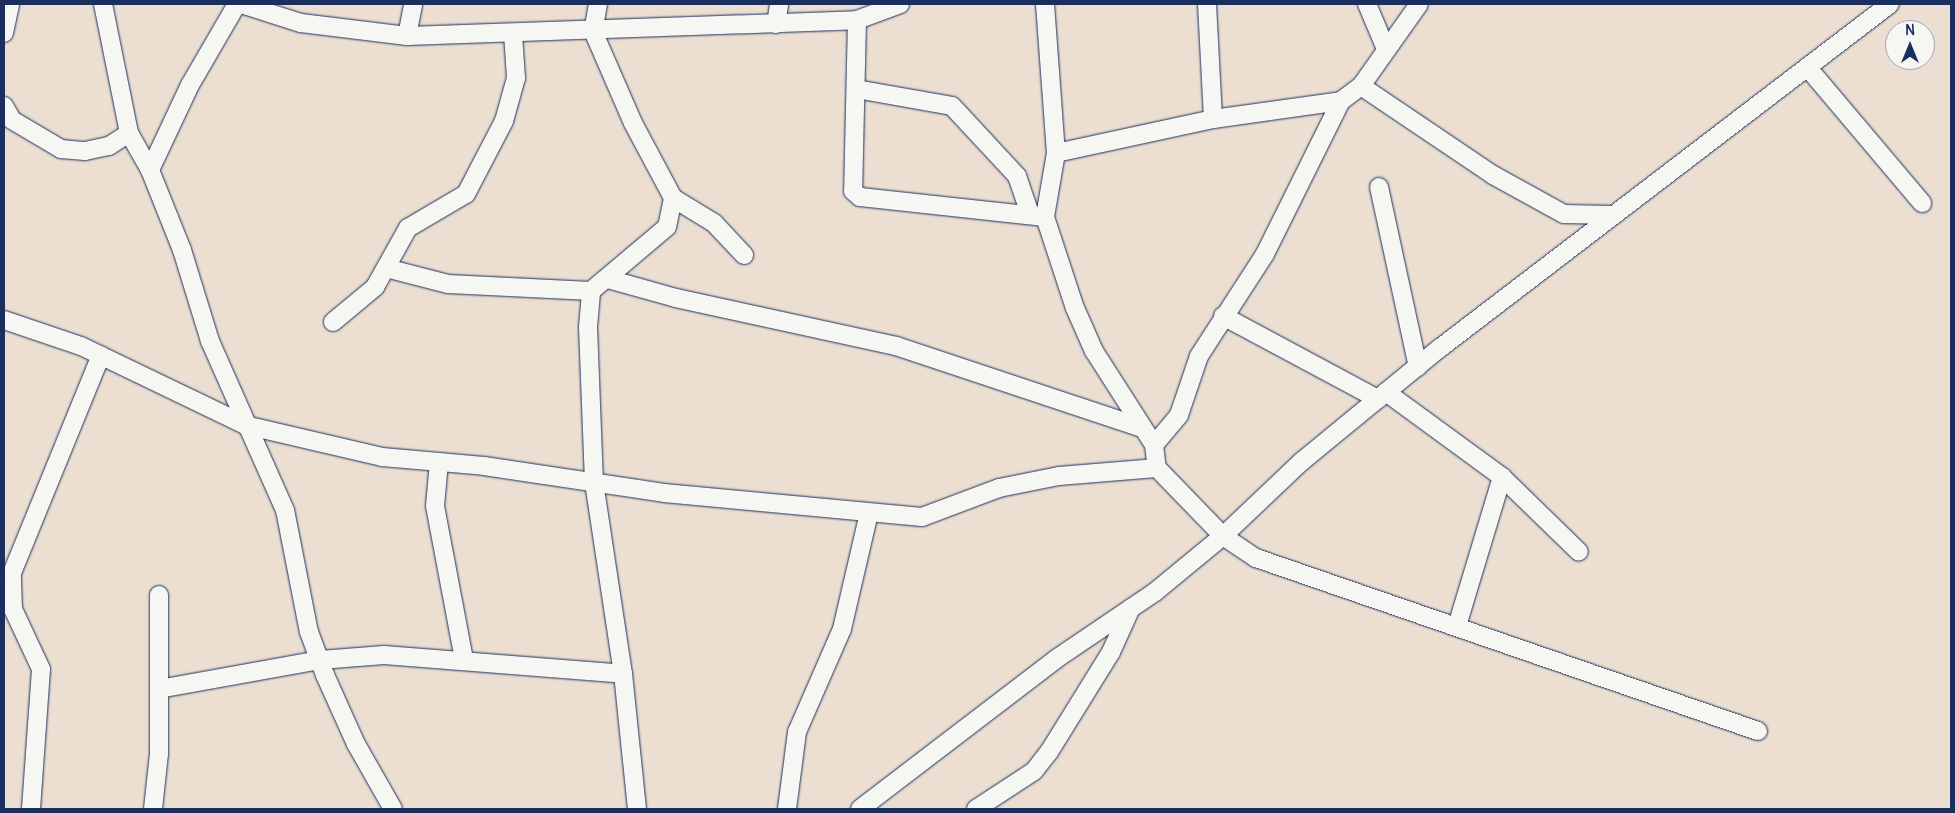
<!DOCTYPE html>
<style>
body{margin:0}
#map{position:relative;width:1955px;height:813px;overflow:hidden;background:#ecdfd1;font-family:Pangolin,sans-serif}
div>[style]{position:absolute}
.roads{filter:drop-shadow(0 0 1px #1b2f5e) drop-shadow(0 0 1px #1b2f5e)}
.minor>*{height:18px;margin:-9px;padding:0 9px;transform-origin:9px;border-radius:9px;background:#f6f6f2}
span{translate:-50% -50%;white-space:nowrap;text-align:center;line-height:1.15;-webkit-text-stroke:5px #f6f6f2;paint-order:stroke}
.frame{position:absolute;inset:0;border:5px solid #1b2f5e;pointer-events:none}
.north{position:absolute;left:1885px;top:20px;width:50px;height:50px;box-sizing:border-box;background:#f6f6f2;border:1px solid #9ea6b7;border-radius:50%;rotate:0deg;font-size:14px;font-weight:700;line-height:20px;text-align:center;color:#1b2f5e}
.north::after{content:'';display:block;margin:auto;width:18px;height:22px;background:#1b2f5e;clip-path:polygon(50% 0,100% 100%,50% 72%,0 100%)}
</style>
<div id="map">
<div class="roads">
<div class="minor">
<div style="left:103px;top:4px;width:132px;rotate:78.6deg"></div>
<div style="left:129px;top:133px;width:43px;rotate:60.4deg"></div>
<div style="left:150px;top:170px;width:86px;rotate:68.2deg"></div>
<div style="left:182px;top:250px;width:95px;rotate:72.9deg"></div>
<div style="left:210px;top:341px;width:185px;rotate:66.1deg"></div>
<div style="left:285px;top:510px;width:124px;rotate:78.9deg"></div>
<div style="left:309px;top:632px;width:46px;rotate:69.6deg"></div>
<div style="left:325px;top:675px;width:76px;rotate:65.8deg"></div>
<div style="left:356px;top:744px;width:75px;rotate:60.4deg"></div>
<div style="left:241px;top:4px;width:63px;rotate:17.6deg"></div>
<div style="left:301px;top:23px;width:107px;rotate:7deg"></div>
<div style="left:407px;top:36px;width:450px;rotate:-2deg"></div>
<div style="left:857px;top:20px;width:46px;rotate:-20.4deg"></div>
<div style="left:598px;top:4px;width:27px;rotate:100deg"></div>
<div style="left:593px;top:31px;width:100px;rotate:66.5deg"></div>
<div style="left:633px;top:123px;width:85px;rotate:61.9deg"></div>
<div style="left:673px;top:198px;width:48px;rotate:31.4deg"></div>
<div style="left:714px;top:223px;width:44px;rotate:46.8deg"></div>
<div style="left:1045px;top:4px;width:149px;rotate:85.8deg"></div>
<div style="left:1056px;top:153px;width:65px;rotate:99.8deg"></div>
<div style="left:1045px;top:217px;width:96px;rotate:71.8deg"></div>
<div style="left:1075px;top:308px;width:47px;rotate:66.2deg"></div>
<div style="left:1094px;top:351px;width:112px;rotate:57.4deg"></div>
<div style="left:1154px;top:445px;width:23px;rotate:83deg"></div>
<div style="left:1207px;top:4px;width:115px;rotate:87deg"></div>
<div style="left:1367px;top:4px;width:49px;rotate:67.1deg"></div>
<div style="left:857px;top:20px;width:171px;rotate:91.3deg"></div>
<div style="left:853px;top:191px;width:9px;rotate:41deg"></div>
<div style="left:860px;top:197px;width:186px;rotate:6.2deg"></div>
<div style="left:776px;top:24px;width:20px;rotate:-81deg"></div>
<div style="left:4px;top:33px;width:30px;rotate:-78deg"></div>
<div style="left:407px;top:36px;width:33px;rotate:-79deg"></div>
<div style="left:1808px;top:68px;width:177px;rotate:49.8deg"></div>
<div style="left:1361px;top:86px;width:159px;rotate:34deg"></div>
<div style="left:1493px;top:175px;width:81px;rotate:28.8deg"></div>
<div style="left:1564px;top:214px;width:49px;rotate:1.2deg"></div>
<div style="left:856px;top:89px;width:97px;rotate:10deg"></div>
<div style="left:952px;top:106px;width:96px;rotate:47.1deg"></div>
<div style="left:1017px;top:176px;width:40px;rotate:71.1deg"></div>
<div style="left:4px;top:106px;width:16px;rotate:60deg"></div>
<div style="left:12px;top:120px;width:57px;rotate:30.6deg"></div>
<div style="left:61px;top:149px;width:24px;rotate:5deg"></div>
<div style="left:85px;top:151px;width:25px;rotate:-12deg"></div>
<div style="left:109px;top:146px;width:24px;rotate:-33deg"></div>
<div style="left:1056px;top:153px;width:161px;rotate:-12.2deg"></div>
<div style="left:1213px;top:119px;width:129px;rotate:-8deg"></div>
<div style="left:1341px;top:101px;width:25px;rotate:-37deg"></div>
<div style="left:1361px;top:86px;width:100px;rotate:-54.7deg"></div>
<div style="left:150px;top:170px;width:94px;rotate:-64.8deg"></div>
<div style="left:190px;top:85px;width:94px;rotate:-59.9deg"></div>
<div style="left:1379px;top:187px;width:184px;rotate:77.8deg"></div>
<div style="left:386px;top:268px;width:64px;rotate:14.5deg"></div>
<div style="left:448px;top:284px;width:143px;rotate:2.8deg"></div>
<div style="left:608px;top:279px;width:71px;rotate:15.6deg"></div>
<div style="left:676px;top:298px;width:225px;rotate:12.3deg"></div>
<div style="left:896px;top:346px;width:259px;rotate:18.4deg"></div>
<div style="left:1223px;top:316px;width:176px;rotate:28.2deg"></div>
<div style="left:4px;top:320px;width:81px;rotate:18.7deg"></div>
<div style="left:81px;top:346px;width:182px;rotate:25.7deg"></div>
<div style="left:245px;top:425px;width:141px;rotate:13.1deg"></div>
<div style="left:382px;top:457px;width:102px;rotate:5deg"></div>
<div style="left:484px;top:466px;width:182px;rotate:8.5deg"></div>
<div style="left:664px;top:493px;width:259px;rotate:5.3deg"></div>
<div style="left:922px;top:517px;width:82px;rotate:-20.6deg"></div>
<div style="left:999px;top:488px;width:61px;rotate:-11.3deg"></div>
<div style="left:1059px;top:476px;width:98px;rotate:-4.7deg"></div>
<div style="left:1157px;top:468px;width:95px;rotate:45.9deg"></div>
<div style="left:1223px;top:536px;width:40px;rotate:34deg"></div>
<div style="left:1256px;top:558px;width:531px;rotate:19.02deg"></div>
<div style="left:333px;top:322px;width:55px;rotate:-39.8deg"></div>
<div style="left:375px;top:287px;width:68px;rotate:-60.8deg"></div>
<div style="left:408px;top:228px;width:67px;rotate:-30.4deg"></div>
<div style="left:466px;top:194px;width:82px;rotate:-62.5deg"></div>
<div style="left:504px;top:121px;width:45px;rotate:-74.4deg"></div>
<div style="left:516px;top:78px;width:44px;rotate:-93.9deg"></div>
<div style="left:1386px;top:392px;width:144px;rotate:36.2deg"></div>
<div style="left:1502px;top:477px;width:107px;rotate:44.2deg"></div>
<div style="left:1154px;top:445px;width:39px;rotate:-50deg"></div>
<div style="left:1179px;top:415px;width:62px;rotate:-71.3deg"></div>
<div style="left:1199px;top:356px;width:121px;rotate:-57.1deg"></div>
<div style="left:1265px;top:254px;width:171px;rotate:-63.6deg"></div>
<div style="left:439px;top:462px;width:44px;rotate:95.2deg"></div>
<div style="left:435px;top:506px;width:156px;rotate:79.3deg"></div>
<div style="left:1457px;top:626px;width:156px;rotate:-73.2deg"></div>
<div style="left:159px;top:689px;width:164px;rotate:-10.2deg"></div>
<div style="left:320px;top:660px;width:64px;rotate:-4.5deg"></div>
<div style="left:384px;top:655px;width:240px;rotate:4.5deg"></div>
<div style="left:31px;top:809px;width:140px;rotate:-85.9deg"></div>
<div style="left:41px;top:669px;width:66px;rotate:-115deg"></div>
<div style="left:13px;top:609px;width:36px;rotate:-92deg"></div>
<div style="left:12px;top:573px;width:235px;rotate:-67.8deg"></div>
<div style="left:153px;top:809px;width:55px;rotate:-83.8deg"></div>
<div style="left:159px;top:754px;width:159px;rotate:-90deg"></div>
<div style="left:637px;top:809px;width:136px;rotate:-95.9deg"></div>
<div style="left:623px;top:674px;width:193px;rotate:-98.6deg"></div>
<div style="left:594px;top:483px;width:156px;rotate:-92.2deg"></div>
<div style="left:588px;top:327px;width:36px;rotate:-85deg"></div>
<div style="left:591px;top:291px;width:99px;rotate:-40.1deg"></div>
<div style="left:667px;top:227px;width:30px;rotate:-78deg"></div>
<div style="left:787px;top:809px;width:78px;rotate:-82.6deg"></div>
<div style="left:797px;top:732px;width:112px;rotate:-66.4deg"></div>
<div style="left:842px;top:629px;width:119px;rotate:-76.9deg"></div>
<div style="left:860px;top:809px;width:247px;rotate:-37.4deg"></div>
<div style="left:1056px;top:659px;width:120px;rotate:-34.1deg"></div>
<div style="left:1155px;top:592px;width:88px;rotate:-39.5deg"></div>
<div style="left:1223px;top:536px;width:108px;rotate:-43.5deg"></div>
<div style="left:1301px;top:462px;width:180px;rotate:-39.4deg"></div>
<div style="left:1440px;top:348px;width:566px;rotate:-37.4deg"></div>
<div style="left:976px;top:809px;width:69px;rotate:-33.2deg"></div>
<div style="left:1034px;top:771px;width:24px;rotate:-52deg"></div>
<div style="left:1049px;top:752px;width:118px;rotate:-58.2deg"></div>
<div style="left:1111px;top:652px;width:48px;rotate:-65.6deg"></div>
</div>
</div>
<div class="frame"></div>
<div class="north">N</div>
</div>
